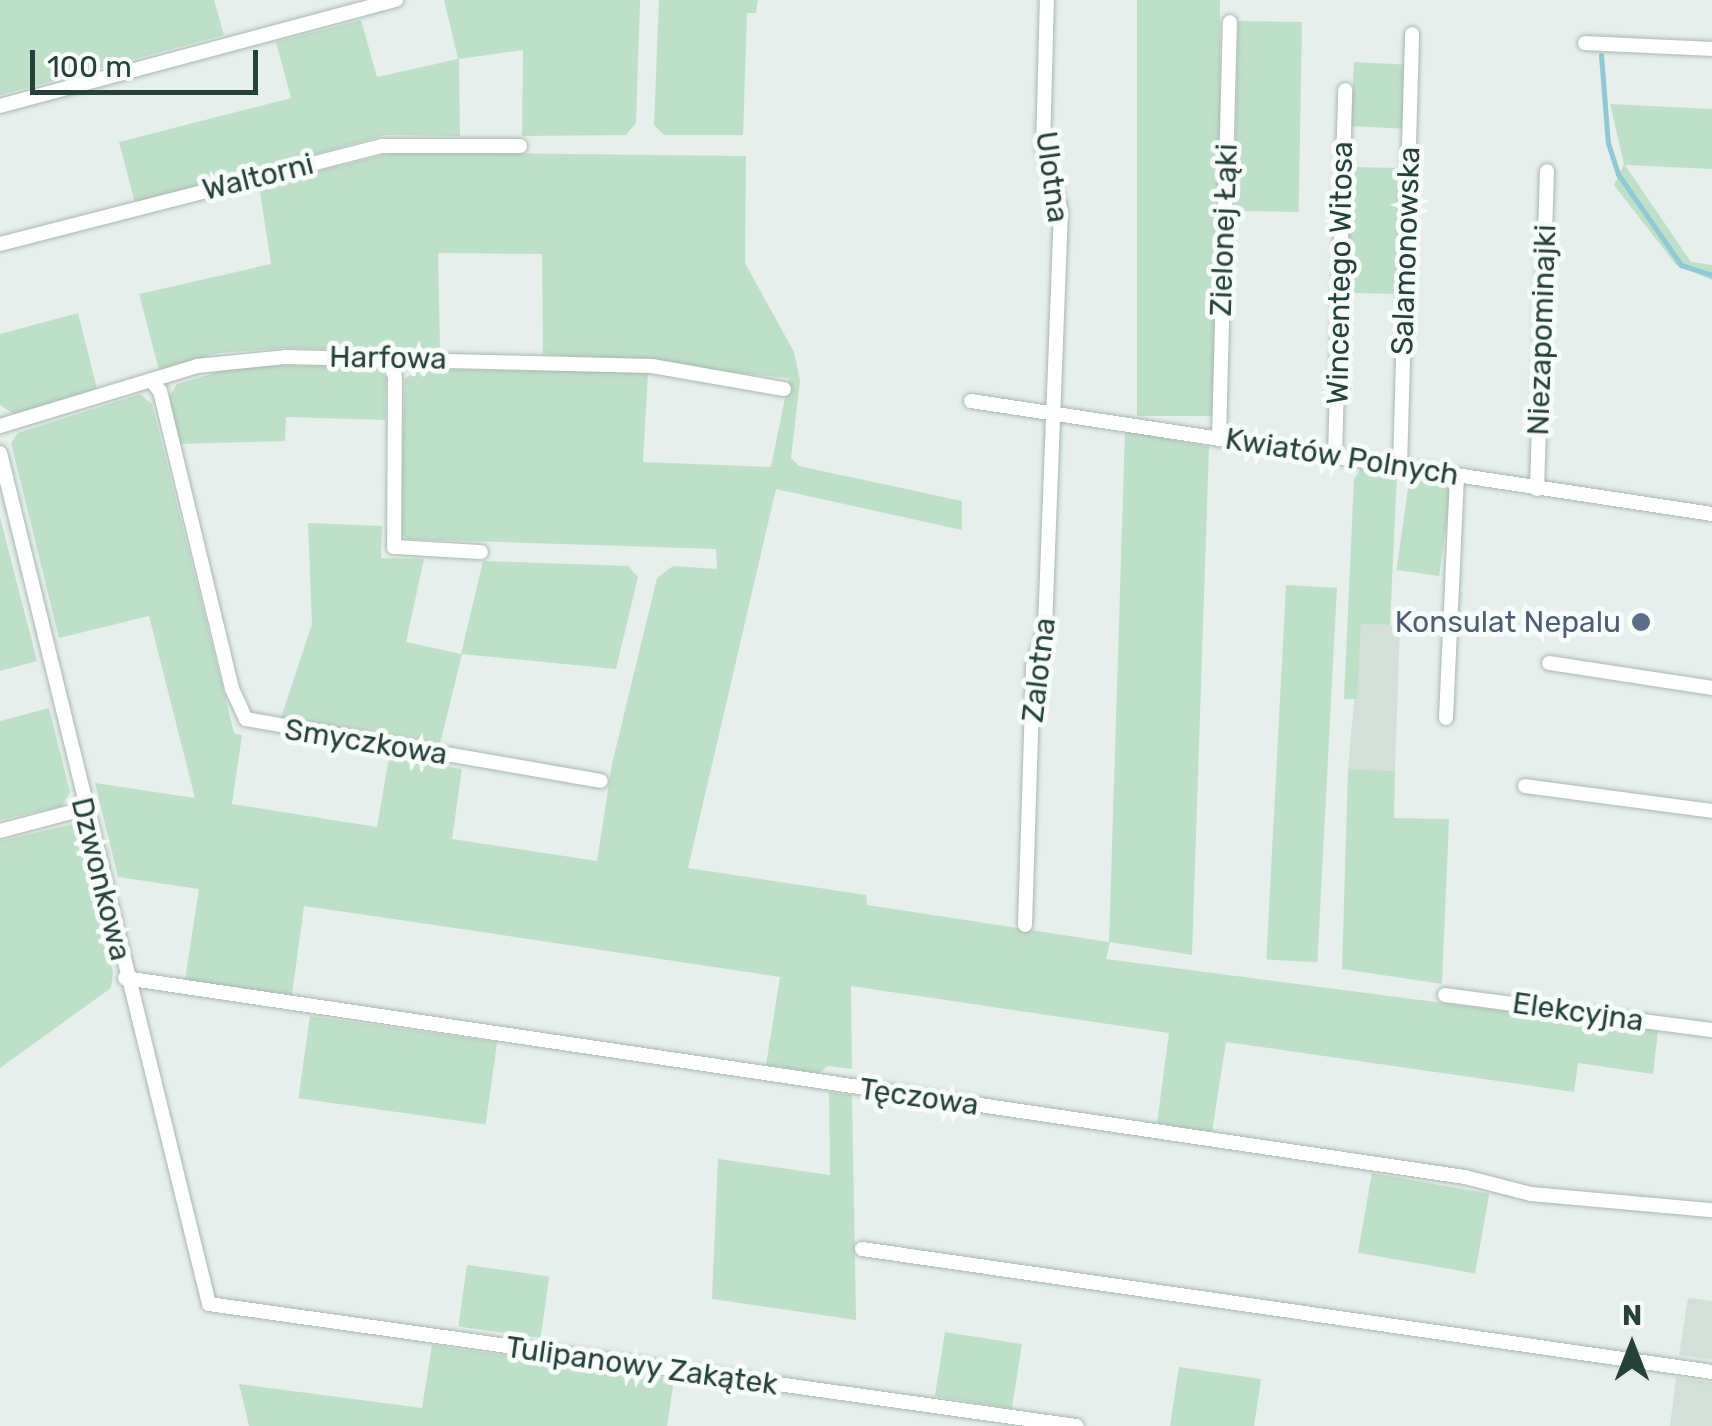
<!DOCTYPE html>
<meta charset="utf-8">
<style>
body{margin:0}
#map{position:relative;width:1712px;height:1426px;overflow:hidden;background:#e6efeb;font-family:Rubik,sans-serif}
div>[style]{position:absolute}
.built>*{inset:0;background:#d4dfda}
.green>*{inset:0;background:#bfe0c8;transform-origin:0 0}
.stream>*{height:5px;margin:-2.5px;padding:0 2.5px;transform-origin:2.5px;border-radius:2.5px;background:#8ec9d4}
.roads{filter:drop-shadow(0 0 2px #a8b8b2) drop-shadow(0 0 2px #a8b8b2)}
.minor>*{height:14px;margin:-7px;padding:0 7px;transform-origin:7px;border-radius:7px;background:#fff}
.dots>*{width:28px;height:28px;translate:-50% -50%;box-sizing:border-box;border:5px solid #f7fbf9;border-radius:50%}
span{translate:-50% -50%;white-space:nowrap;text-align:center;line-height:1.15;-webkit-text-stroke:10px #f7fbf9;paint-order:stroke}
.street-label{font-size:30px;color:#24423a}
.service-label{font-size:30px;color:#4e5e75}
.right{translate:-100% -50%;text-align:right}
.north{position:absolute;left:1582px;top:1296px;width:100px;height:100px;-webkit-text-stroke:8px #f7fbf9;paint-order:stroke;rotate:0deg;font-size:28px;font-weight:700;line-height:40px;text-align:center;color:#24423a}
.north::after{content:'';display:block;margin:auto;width:35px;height:45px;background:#24423a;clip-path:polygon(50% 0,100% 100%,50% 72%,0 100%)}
.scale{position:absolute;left:30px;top:50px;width:228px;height:45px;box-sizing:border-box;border:5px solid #24423a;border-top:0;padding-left:12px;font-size:30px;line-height:35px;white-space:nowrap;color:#24423a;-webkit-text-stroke:8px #f7fbf9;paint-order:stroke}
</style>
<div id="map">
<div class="built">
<div style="clip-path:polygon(1361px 623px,1400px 626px,1395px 771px,1348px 769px)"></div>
<div style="clip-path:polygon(1688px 1298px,1712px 1301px,1712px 1360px,1679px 1355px)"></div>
<div style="clip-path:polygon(1676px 1377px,1712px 1383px,1712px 1426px,1670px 1426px)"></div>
</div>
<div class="green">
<div style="clip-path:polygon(0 0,214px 0,224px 35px,0 95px)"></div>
<div style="clip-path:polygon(444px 0,640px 0,636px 123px,626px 135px,522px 136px,523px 50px,459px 59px,460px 136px,385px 135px,135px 203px,119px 142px,291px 98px,276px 42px,361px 20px,377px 77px,458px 59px)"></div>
<div style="clip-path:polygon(659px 0,758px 0,756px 13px,747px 13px,743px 135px,664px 135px,654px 125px)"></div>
<div style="left:1137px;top:0;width:83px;height:416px"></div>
<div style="left:1238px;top:21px;width:64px;height:190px;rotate:1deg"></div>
<div style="left:1354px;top:62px;width:53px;height:64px;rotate:3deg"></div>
<div style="clip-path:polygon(1610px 104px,1712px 109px,1712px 169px,1625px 165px,1691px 262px,1712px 265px,1712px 280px,1676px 265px,1614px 185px,1624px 164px)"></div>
<div style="clip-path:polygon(397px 152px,746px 156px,745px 263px,794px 352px,800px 381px,791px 458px,799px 466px,962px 501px,962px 530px,776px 489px,688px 868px,866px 895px,867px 905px,1109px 942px,1125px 430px,1209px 447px,1192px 955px,1110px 942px,1106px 959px,1658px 1031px,1653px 1074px,1578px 1063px,1574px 1092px,1226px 1042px,1212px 1132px,1157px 1123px,1169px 1033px,851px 986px,852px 1069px,828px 1066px,819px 1073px,766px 1065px,780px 977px,462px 929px,304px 906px,292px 995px,185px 980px,199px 889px,118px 877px,95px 783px,195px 798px,149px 616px,59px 638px,11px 443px,18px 433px,140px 394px,152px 404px,234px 733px,242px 735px,232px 804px,377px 827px,389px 757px,462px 769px,452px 839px,597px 861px,612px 764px,657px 578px,673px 566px,717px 569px,716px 549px,407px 539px,399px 532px,405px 379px,418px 369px,648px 372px,643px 462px,771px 467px,789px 378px,543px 354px,542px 254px,438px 253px,440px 351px,284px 348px,218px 353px,159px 370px,139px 294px,271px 264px,259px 186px)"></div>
<div style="left:1350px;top:167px;width:53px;height:126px;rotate:1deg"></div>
<div style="clip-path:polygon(78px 313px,97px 389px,14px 414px,0 405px,0 334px)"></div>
<div style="clip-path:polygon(375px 365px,386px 377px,385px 420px,286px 417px,285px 441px,179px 444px,168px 399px,177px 384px,239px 366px)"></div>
<div style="clip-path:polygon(1362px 467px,1397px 475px,1390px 625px,1361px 624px,1357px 699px,1344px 699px,1354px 479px)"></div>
<div style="left:1410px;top:474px;width:43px;height:97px;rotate:8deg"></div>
<div style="clip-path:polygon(0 517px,37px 661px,0 671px)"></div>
<div style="clip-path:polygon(308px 523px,382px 526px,381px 558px,424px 559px,406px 642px,461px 654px,483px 561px,628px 566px,638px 577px,616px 669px,462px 654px,439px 748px,280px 721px,312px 624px)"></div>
<div style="left:1286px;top:585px;width:51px;height:375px;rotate:3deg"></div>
<div style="clip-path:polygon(49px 708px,70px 792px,62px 806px,0 820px,0 721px)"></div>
<div style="clip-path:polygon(1348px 769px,1395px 771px,1394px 818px,1449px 819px,1442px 984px,1342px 969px)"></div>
<div style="clip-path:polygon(78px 823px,113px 972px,111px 988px,0 1068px,0 841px)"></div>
<div style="left:310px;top:1016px;width:189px;height:83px;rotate:8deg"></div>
<div style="clip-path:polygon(829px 1092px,852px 1095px,856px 1320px,712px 1299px,718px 1159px,830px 1175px)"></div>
<div style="left:1372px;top:1173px;width:119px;height:81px;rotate:10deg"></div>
<div style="left:467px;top:1265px;width:83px;height:62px;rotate:8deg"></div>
<div style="left:945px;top:1332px;width:78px;height:65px;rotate:9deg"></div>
<div style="clip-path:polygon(432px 1345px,674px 1380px,667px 1426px,249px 1426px,239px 1384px,422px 1408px)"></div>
<div style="clip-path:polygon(1179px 1367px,1261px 1379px,1254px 1426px,1170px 1426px)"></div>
</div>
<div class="stream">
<div style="left:1601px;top:55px;width:88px;rotate:85.5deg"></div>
<div style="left:1608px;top:143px;width:33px;rotate:72deg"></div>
<div style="left:1618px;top:174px;width:111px;rotate:55.3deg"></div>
<div style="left:1681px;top:265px;width:33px;rotate:18deg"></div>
</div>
<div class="roads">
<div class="minor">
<div style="left:1585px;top:43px;width:127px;rotate:2.7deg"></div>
<div style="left:0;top:106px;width:410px;rotate:-15deg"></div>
<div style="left:0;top:244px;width:394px;rotate:-14.4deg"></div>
<div style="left:382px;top:146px;width:138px"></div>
<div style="left:390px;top:362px;width:16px;rotate:72deg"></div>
<div style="left:395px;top:377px;width:170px;rotate:90.3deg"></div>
<div style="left:394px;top:547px;width:87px;rotate:3.3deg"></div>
<div style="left:151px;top:380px;width:14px;rotate:51deg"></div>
<div style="left:160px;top:391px;width:307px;rotate:76.4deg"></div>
<div style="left:232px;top:689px;width:33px;rotate:65deg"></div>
<div style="left:246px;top:719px;width:360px;rotate:9.9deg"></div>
<div style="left:971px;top:401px;width:750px;rotate:8.67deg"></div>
<div style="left:0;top:426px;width:206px;rotate:-16.9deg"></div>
<div style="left:197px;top:366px;width:88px;rotate:-5.8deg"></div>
<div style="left:285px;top:357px;width:367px;rotate:1.4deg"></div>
<div style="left:652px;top:366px;width:134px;rotate:9.9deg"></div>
<div style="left:1219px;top:438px;width:416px;rotate:-88.5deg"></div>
<div style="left:0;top:453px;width:876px;rotate:76.2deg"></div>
<div style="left:209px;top:1304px;width:876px;rotate:8.01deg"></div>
<div style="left:1335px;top:456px;width:366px;rotate:-88.4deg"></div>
<div style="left:1400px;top:467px;width:433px;rotate:-88.4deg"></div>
<div style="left:1537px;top:489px;width:318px;rotate:-88.2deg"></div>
<div style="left:1549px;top:663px;width:165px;rotate:8.7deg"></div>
<div style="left:1446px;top:718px;width:242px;rotate:-87.4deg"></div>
<div style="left:1525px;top:786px;width:189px;rotate:7.6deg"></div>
<div style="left:0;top:831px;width:86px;rotate:-14.8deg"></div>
<div style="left:1025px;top:925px;width:258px;rotate:-88.2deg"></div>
<div style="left:1033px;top:667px;width:42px;rotate:-73.3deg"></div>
<div style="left:1045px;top:627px;width:416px;rotate:-87.8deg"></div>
<div style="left:1061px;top:211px;width:66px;rotate:-105.9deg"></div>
<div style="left:1043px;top:148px;width:148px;rotate:-88.5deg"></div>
<div style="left:125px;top:978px;width:1355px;rotate:8.45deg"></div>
<div style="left:1465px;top:1177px;width:68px;rotate:14.4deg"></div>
<div style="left:1531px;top:1194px;width:182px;rotate:5.1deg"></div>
<div style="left:1445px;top:995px;width:269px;rotate:7.5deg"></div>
<div style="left:862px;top:1249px;width:859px;rotate:8.23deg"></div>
</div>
</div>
<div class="dots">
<div style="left:1641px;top:622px;background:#5c6f8a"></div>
</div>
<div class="street-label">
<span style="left:258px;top:177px;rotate:-14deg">Waltorni</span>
<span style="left:1052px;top:177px;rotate:82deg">Ulotna</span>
<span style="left:1224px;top:230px;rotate:-88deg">Zielonej Łąki</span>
<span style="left:1406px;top:251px;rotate:-88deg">Salamonowska</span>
<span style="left:1340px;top:273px;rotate:-89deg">Wincentego Witosa</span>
<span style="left:1542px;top:330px;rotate:-88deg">Niezapominajki</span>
<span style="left:388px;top:358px;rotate:1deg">Harfowa</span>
<span style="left:1342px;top:457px;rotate:9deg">Kwiatów Polnych</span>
<span style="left:1039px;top:670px;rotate:-83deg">Zalotna</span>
<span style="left:366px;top:742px;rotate:9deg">Smyczkowa</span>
<span style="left:101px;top:879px;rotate:76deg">Dzwonkowa</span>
<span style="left:1578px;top:1012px;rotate:8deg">Elekcyjna</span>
<span style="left:919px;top:1097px;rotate:8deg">Tęczowa</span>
<span style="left:642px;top:1366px;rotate:8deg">Tulipanowy Zakątek</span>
</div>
<div class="service-label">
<span class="right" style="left:1621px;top:622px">Konsulat Nepalu</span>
</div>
<div class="north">N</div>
<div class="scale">100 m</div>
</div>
